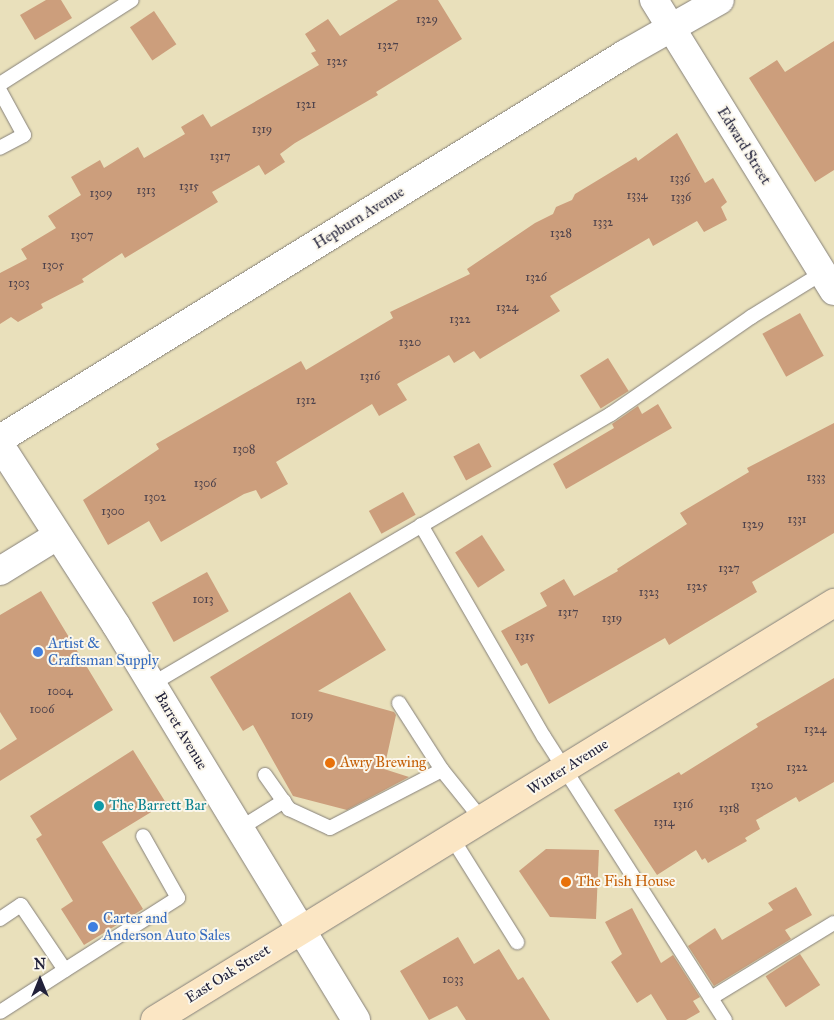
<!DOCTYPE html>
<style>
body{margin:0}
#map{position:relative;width:834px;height:1020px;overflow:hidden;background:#e9e0bb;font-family:"IM FELL Great Primer",serif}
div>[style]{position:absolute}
.building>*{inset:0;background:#cc9e7c;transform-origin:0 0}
.roads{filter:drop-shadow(0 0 1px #86817b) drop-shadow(0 0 1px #86817b)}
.service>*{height:14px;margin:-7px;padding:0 7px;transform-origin:7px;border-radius:7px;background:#fff}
.minor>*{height:28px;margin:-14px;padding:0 14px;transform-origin:14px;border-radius:14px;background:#fff}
.tertiary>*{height:28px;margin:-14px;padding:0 14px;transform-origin:14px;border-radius:14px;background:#fff}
.secondary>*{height:28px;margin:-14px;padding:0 14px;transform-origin:14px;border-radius:14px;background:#fbe6c4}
.dots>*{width:14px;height:14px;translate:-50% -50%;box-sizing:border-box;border:2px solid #fbf7ec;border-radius:50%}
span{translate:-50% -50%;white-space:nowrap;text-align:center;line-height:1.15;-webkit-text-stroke:4px #fbf7ec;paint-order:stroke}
.number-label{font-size:12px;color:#4c414b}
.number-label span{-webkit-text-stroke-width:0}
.street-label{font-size:15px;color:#22223b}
.shop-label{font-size:15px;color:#366cbe}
.left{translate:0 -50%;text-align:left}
.food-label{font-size:15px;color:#c56008}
.culture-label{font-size:15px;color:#0d838f}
.north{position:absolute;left:15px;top:955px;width:50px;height:50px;-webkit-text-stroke:4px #fbf7ec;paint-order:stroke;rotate:0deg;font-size:14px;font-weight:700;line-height:20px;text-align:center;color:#22223b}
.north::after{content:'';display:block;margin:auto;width:18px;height:22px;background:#22223b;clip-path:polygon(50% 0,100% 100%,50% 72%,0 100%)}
</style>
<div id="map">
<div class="building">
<div style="clip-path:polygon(46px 0,61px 0,72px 18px,35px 40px,20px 15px)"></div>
<div style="clip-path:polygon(398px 0,438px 0,462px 39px,376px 92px,378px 95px,295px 143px,280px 154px,285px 162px,265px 175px,259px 165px,212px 192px,218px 202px,125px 258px,122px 253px,82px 279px,84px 282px,41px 304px,43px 308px,18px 322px,11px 317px,0 324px,0 273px,27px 259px,21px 249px,56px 228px,48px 216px,81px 195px,71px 177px,100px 160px,104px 168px,138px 147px,144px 158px,185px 134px,181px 127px,203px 114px,211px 127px,319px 65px,311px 53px,316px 51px,305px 34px,328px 19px,340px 36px)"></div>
<div style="left:154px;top:11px;width:40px;height:29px;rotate:56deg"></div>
<div style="clip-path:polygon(834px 41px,834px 170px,815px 182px,749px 78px,777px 60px,785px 72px)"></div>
<div style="clip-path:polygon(677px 133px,705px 183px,713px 178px,727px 202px,721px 207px,727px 220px,704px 232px,697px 221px,653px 246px,649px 238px,550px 296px,560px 311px,480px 359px,474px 351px,454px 363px,449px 355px,397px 384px,407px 400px,379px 416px,372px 404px,276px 462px,288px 484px,261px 499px,256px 490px,244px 494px,161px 542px,149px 521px,108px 545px,83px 500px,159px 449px,156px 444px,301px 361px,306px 370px,393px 318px,390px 312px,470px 274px,467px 269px,535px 223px,553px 214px,556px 207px,572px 200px,575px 194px,636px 157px,638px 161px)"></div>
<div style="left:800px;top:313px;width:49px;height:43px;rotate:61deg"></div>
<div style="left:608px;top:358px;width:39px;height:33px;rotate:58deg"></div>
<div style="clip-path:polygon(658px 404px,672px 428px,566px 489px,553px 464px,614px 428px,612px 424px,638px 406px,642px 414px)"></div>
<div style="clip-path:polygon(834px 423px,834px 533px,752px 582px,757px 592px,682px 637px,669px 645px,665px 638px,549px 704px,527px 663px,521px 666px,501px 631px,547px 606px,540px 593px,564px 579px,574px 596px,618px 571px,617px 569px,687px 524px,680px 513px,749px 472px,747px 468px)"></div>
<div style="left:479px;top:443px;width:27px;height:29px;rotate:62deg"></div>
<div style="left:403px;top:492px;width:26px;height:39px;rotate:61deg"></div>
<div style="left:482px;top:535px;width:42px;height:32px;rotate:57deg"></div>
<div style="left:207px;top:572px;width:45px;height:63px;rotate:61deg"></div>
<div style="clip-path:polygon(41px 591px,113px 710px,0 781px,0 750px,17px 739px,0 712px,0 615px)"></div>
<div style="clip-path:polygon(350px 592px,386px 650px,318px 691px,394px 712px,396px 715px,384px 769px,409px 777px,347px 810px,293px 796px,253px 725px,243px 731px,210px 677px)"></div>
<div style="clip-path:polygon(834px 678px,834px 782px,799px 802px,796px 797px,756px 820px,760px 829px,745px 838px,747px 841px,708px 863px,705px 858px,702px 860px,696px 850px,657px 875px,614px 810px,679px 772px,681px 775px,758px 727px,756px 724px)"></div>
<div style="clip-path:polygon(133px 750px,166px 803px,102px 842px,143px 909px,84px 945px,61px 909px,73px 901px,36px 839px,42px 835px,30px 816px)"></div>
<div style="clip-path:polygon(546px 849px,599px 850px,596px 919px,550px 917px,519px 871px)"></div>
<div style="clip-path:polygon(796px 887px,812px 915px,785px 930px,791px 939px,714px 986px,688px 946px,715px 928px,722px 940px,773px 910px,768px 903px)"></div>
<div style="clip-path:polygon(632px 908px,661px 963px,673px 955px,700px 997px,693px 1001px,700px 1012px,686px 1020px,667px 1020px,651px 994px,637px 1003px,611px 962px,622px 954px,605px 922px)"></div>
<div style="clip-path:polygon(458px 937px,474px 964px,499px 949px,518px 980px,523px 977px,550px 1020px,466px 1020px,457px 1006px,429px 1020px,400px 971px)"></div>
<div style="left:800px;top:954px;width:37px;height:41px;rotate:57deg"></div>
</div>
<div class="roads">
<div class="service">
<div style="left:0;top:84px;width:156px;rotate:-32.5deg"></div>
<div style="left:0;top:91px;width:50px;rotate:61.4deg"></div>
<div style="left:24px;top:135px;width:27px;rotate:152deg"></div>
<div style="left:421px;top:525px;width:245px;rotate:59.9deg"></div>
<div style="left:544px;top:737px;width:336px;rotate:57.4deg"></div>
<div style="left:152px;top:684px;width:533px;rotate:-30.47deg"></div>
<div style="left:611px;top:414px;width:170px;rotate:-34.7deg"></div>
<div style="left:751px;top:317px;width:89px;rotate:-31.7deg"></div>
<div style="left:399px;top:703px;width:80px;rotate:57.3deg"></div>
<div style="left:265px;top:775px;width:42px;rotate:54.8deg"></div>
<div style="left:289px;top:809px;width:45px;rotate:24.9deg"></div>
<div style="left:330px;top:828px;width:126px;rotate:-27.4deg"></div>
<div style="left:442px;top:770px;width:64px;rotate:51.3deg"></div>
<div style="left:239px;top:829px;width:53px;rotate:-31.9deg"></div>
<div style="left:452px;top:838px;width:123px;rotate:58deg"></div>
<div style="left:0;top:919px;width:25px;rotate:-34deg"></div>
<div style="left:21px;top:905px;width:78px;rotate:55.9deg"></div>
<div style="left:65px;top:970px;width:77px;rotate:147.1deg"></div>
<div style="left:65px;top:970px;width:134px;rotate:-32.5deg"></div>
<div style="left:178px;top:898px;width:71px;rotate:-119.4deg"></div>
<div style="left:711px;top:998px;width:144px;rotate:-31.4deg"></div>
</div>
<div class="minor">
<div style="left:654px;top:0;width:342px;rotate:58.3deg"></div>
<div style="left:0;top:439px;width:734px;rotate:-31.63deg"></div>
<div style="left:625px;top:54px;width:109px;rotate:-29.6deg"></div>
</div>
<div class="tertiary">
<div style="left:0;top:445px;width:214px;rotate:57.2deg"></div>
<div style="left:116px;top:625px;width:462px;rotate:58.7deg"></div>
<div style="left:0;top:571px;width:67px;rotate:-31.6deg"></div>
</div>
<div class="secondary">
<div style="left:155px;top:1020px;width:797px;rotate:-31.56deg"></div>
</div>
</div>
<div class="dots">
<div style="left:38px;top:652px;background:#3f7fe0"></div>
<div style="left:330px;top:763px;background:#e8710a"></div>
<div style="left:99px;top:806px;background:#0f9aa8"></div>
<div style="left:566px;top:882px;background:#e8710a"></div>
<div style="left:93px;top:927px;background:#3f7fe0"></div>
</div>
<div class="number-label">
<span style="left:427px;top:20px">1329</span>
<span style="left:388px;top:46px">1327</span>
<span style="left:337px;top:62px">1325</span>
<span style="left:306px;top:105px">1321</span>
<span style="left:262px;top:130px">1319</span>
<span style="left:220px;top:157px">1317</span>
<span style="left:680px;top:179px">1336</span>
<span style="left:189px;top:187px">1315</span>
<span style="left:146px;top:191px">1313</span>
<span style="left:101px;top:194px">1309</span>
<span style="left:637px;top:196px">1334</span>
<span style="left:681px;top:198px">1336</span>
<span style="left:603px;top:223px">1332</span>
<span style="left:561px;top:234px">1328</span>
<span style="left:82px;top:236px">1307</span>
<span style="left:53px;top:266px">1305</span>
<span style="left:536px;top:278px">1326</span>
<span style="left:19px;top:284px">1303</span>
<span style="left:507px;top:308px">1324</span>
<span style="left:460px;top:320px">1322</span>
<span style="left:410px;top:343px">1320</span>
<span style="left:370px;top:377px">1316</span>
<span style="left:306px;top:401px">1312</span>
<span style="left:244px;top:450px">1308</span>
<span style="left:816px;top:478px">1333</span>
<span style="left:205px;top:484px">1306</span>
<span style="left:155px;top:498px">1302</span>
<span style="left:113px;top:512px">1300</span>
<span style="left:797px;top:520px">1331</span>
<span style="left:753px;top:525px">1329</span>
<span style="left:729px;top:569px">1327</span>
<span style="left:697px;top:587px">1325</span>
<span style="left:649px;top:593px">1323</span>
<span style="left:203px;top:600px">1013</span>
<span style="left:568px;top:613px">1317</span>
<span style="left:612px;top:619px">1319</span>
<span style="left:525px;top:637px">1315</span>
<span style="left:60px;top:692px">1004</span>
<span style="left:42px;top:710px">1006</span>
<span style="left:302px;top:716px">1019</span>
<span style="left:815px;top:730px">1324</span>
<span style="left:797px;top:768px">1322</span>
<span style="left:762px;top:786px">1320</span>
<span style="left:683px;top:805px">1316</span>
<span style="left:729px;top:809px">1318</span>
<span style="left:664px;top:823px">1314</span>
<span style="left:453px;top:980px">1033</span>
</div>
<div class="street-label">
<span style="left:744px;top:146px;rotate:58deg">Edward Street</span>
<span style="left:359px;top:218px;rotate:-32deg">Hepburn Avenue</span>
<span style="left:181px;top:731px;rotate:59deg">Barret Avenue</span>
<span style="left:568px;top:767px;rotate:-32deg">Winter Avenue</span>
<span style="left:228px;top:974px;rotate:-32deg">East Oak Street</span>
</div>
<div class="shop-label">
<span class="left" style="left:48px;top:652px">Artist &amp;<br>Craftsman Supply</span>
<span class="left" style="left:103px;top:927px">Carter and<br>Anderson Auto Sales</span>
</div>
<div class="food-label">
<span class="left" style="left:340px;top:763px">Awry Brewing</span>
<span class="left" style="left:576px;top:882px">The Fish House</span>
</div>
<div class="culture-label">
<span class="left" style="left:109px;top:806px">The Barrett Bar</span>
</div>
<div class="north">N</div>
</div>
